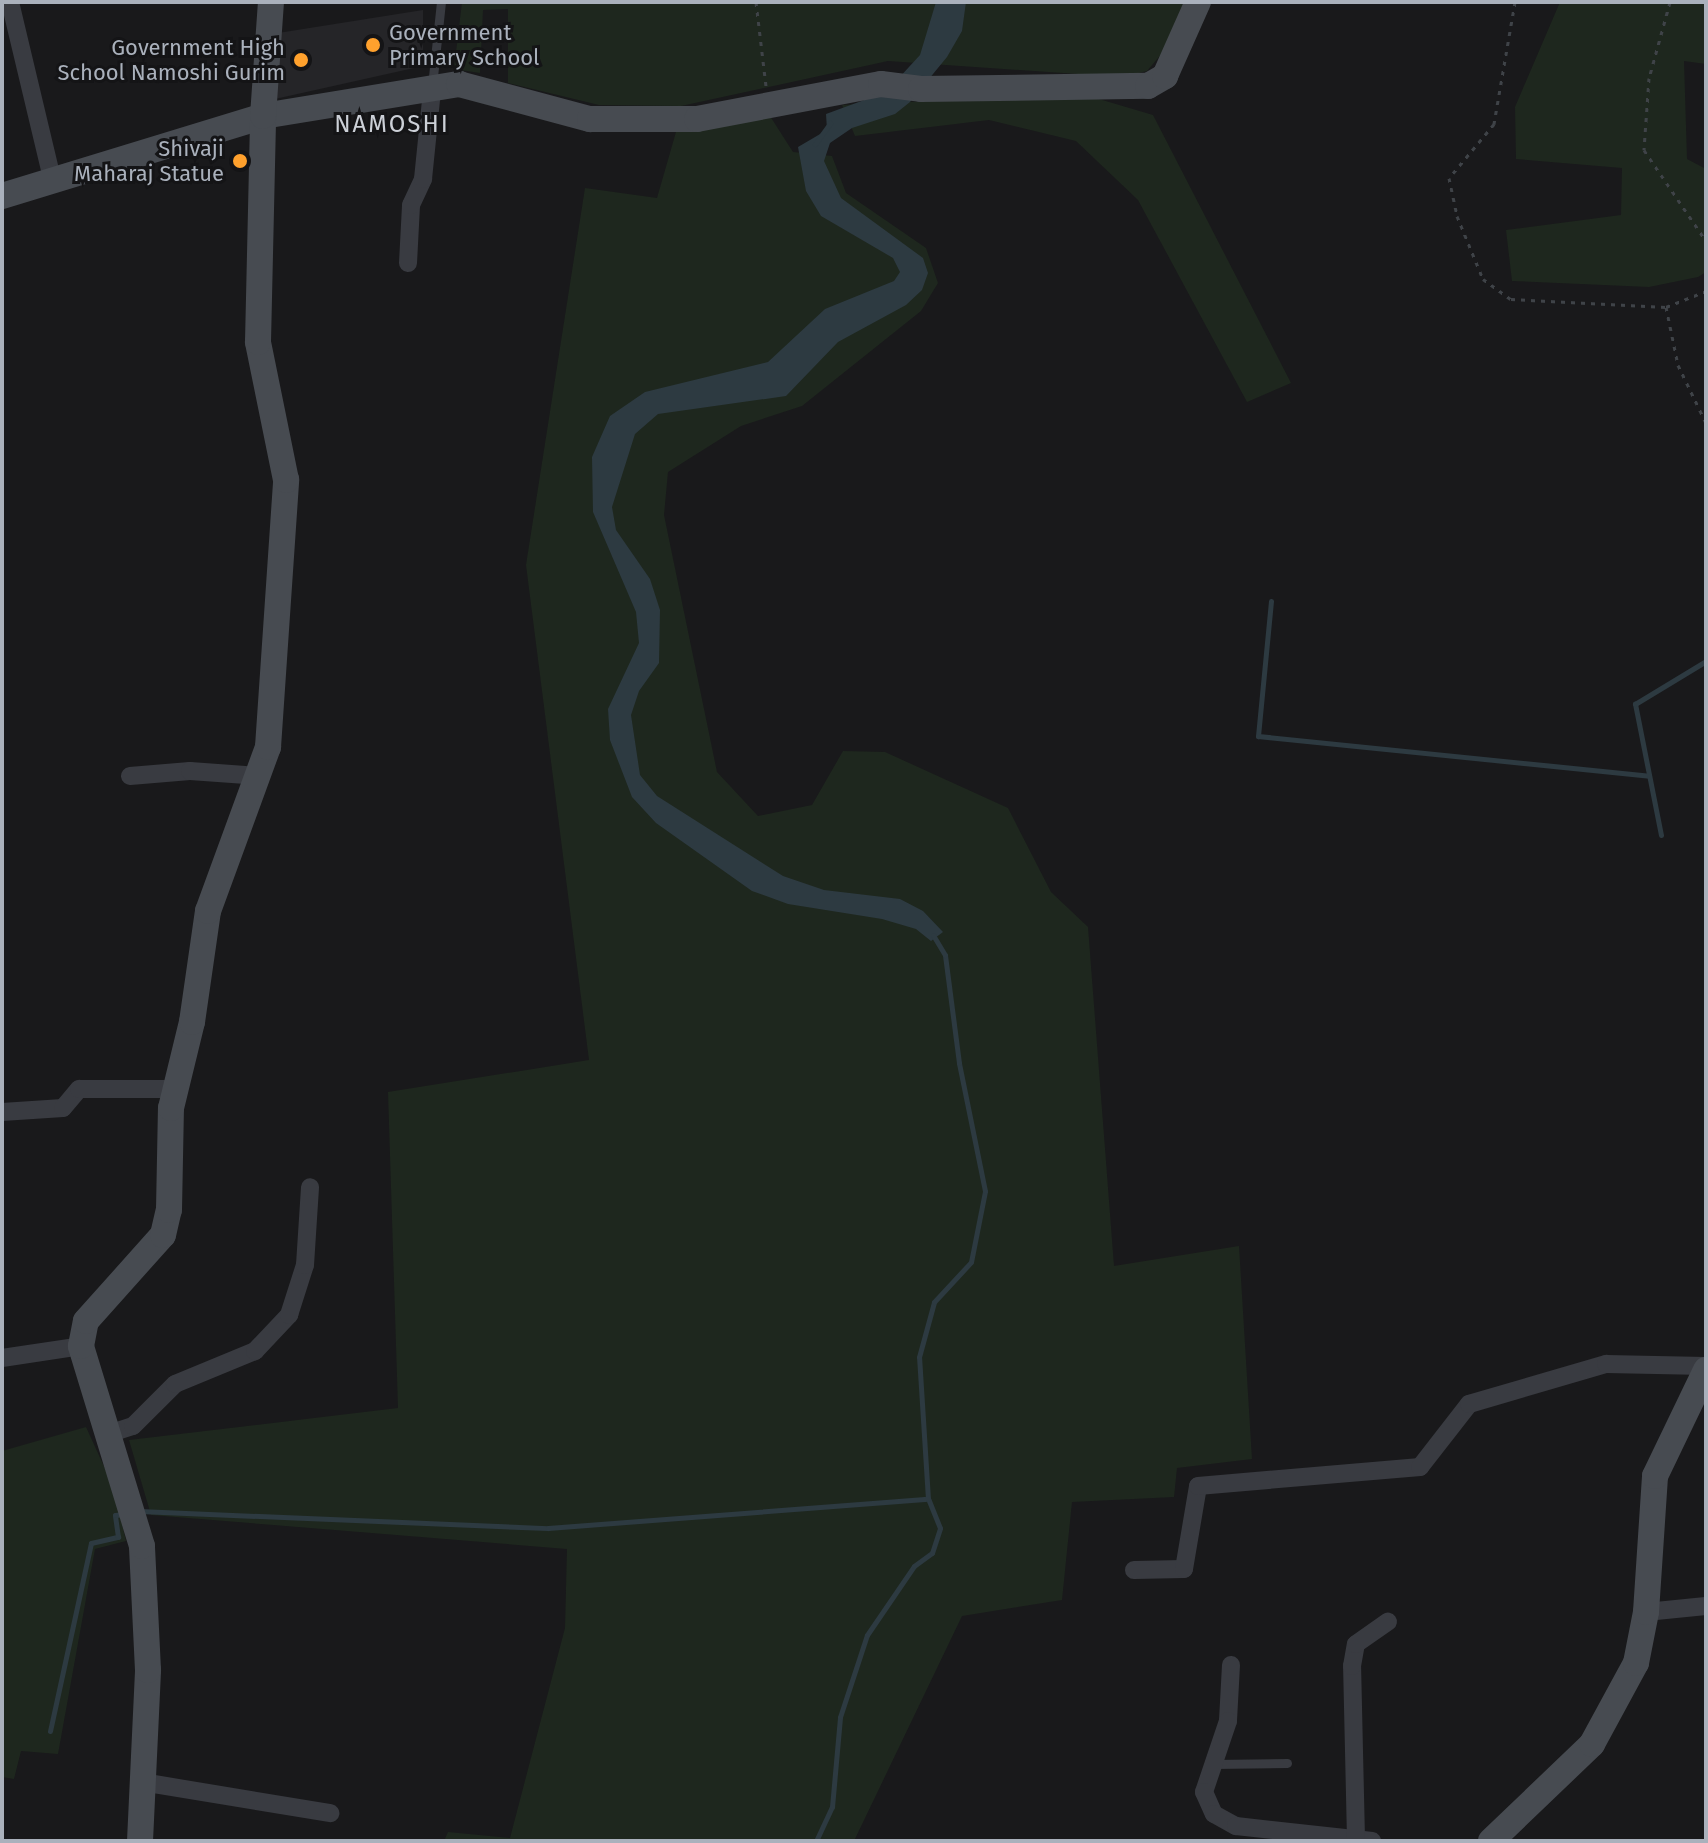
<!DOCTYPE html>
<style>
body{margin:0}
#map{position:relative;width:1708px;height:1843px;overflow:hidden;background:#19191b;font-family:"Fira Sans",sans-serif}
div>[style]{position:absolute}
.built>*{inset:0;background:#252528}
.green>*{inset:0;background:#1e271e}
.water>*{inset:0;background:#2d3a41}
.stream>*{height:5px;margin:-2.5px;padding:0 2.5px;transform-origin:2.5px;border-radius:2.5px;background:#2d3a41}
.path>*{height:3px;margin-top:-1.5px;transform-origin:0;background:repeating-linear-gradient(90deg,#3f4348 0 4px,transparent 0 10px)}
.lane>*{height:9px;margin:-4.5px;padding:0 4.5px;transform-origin:4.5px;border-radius:4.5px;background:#393b41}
.street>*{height:18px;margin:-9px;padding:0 9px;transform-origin:9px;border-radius:9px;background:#393b41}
.secondary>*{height:26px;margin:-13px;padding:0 13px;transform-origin:13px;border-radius:13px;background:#474b51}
.dots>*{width:22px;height:22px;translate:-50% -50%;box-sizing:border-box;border:4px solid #141416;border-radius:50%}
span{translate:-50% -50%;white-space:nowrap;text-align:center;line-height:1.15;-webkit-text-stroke:6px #141416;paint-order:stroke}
.poi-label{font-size:22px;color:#aab1bc}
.left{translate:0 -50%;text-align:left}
.right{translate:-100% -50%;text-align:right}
.neighbourhood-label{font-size:24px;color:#ccd0d7;letter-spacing:2px}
.frame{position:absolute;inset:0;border:4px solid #aab1bc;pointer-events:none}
</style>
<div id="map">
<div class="built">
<div style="clip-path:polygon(423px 10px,423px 66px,275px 99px,278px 33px)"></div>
</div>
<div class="green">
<div style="clip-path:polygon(462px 2px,1189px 2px,1175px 38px,1147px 71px,1122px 77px,888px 61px,681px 106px,599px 105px,508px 83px,508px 9px,483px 10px,480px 73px,454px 69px)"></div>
<div style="clip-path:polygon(1560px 2px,1706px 2px,1706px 64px,1684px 61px,1687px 159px,1706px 169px,1706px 272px,1698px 277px,1649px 287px,1512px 281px,1506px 230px,1621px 215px,1622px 168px,1516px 159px,1515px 107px)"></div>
<div style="clip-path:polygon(1082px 94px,1153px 115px,1291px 383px,1247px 402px,1138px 200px,1076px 141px,989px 120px,855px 136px,842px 105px)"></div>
<div style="clip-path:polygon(770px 116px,793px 152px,832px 156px,846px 193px,926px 248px,938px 283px,921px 311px,802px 406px,741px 426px,668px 472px,664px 515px,717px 772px,758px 816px,812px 805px,843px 751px,885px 752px,1008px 808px,1051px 892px,1088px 927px,1114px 1266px,1239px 1246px,1252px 1459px,1177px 1468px,1174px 1497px,1072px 1502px,1062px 1600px,962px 1616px,854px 1841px,444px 1841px,448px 1832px,510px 1838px,565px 1628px,567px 1549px,151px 1515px,129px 1440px,398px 1408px,388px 1092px,589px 1060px,526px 565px,585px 188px,657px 198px,678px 125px)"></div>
<div style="clip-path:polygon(86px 1427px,113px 1486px,126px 1541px,95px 1549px,58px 1754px,21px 1751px,14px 1779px,2px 1777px,2px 1451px)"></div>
</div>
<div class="water">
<div style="clip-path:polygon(936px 2px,966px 2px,962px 31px,947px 57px,910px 102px,895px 114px,852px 128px,830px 143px,824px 161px,841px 198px,923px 258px,928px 273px,922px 290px,906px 305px,838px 342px,786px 396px,658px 414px,635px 434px,612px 507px,616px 530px,650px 579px,660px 610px,659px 663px,639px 691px,631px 715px,640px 775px,657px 796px,783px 876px,824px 890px,900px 899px,923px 911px,943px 932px,931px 941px,916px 929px,882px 919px,788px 904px,752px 891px,656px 823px,632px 797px,610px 740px,608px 709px,639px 643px,636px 612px,593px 512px,592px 457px,610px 416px,645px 392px,768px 362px,825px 309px,894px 281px,900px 272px,893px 258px,821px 216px,806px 191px,798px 147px,827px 130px,826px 114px,886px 92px,920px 55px)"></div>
</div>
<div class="stream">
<div style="left:815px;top:144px;width:26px;rotate:-54deg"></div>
<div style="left:1271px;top:601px;width:136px;rotate:95.5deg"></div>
<div style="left:1258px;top:736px;width:393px;rotate:5.8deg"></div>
<div style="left:1661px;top:835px;width:134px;rotate:-101.2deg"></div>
<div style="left:1635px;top:704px;width:83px;rotate:-31.2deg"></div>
<div style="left:139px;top:1511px;width:409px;rotate:2.4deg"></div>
<div style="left:548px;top:1528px;width:381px;rotate:-4.4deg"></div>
<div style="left:50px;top:1731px;width:192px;rotate:-77.7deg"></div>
<div style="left:91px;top:1543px;width:28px;rotate:-13deg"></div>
<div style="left:118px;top:1537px;width:22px;rotate:-98deg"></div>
<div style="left:115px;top:1515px;width:10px;rotate:-6deg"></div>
<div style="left:816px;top:1841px;width:38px;rotate:-65deg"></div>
<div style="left:832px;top:1807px;width:90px;rotate:-84.9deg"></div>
<div style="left:840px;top:1717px;width:86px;rotate:-71.8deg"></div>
<div style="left:867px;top:1635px;width:83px;rotate:-55.7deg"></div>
<div style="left:914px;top:1566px;width:22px;rotate:-36deg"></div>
<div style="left:932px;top:1553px;width:26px;rotate:-72deg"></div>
<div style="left:940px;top:1528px;width:31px;rotate:-112deg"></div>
<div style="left:928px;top:1499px;width:142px;rotate:-93.6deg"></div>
<div style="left:919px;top:1357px;width:57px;rotate:-74.7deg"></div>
<div style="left:934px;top:1302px;width:54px;rotate:-47.2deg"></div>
<div style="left:971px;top:1262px;width:72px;rotate:-78.8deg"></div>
<div style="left:985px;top:1191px;width:131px;rotate:-101.5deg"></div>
<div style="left:959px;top:1063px;width:109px;rotate:-97.4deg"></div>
<div style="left:945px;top:955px;width:23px;rotate:-121deg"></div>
</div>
<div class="path">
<div style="left:756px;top:2px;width:85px;rotate:83.2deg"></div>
<div style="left:1515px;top:2px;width:124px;rotate:99.8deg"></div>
<div style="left:1494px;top:124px;width:70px;rotate:129.8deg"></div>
<div style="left:1449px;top:178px;width:39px;rotate:78deg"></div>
<div style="left:1457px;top:216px;width:68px;rotate:67.6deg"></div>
<div style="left:1483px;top:279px;width:34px;rotate:36deg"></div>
<div style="left:1511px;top:299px;width:155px;rotate:3deg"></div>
<div style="left:1666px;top:307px;width:59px;rotate:78.3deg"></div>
<div style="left:1678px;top:365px;width:64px;rotate:64.2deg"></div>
<div style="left:1670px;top:2px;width:79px;rotate:105.4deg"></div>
<div style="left:1649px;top:78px;width:72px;rotate:94deg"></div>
<div style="left:1644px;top:150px;width:110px;rotate:55.7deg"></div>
<div style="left:1666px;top:307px;width:43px;rotate:-21.8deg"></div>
</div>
<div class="lane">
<div style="left:432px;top:86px;width:84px;rotate:-83.9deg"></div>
<div style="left:1213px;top:1764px;width:74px;rotate:-0.8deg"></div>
</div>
<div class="street">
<div style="left:10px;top:2px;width:185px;rotate:76.6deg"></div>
<div style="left:408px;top:263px;width:58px;rotate:-87deg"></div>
<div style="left:411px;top:205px;width:29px;rotate:-65deg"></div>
<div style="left:423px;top:179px;width:89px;rotate:-84.2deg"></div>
<div style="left:130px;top:776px;width:60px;rotate:-4.8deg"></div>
<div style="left:190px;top:771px;width:70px;rotate:4.1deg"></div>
<div style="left:2px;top:1112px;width:61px;rotate:-3.8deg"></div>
<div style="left:63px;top:1108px;width:25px;rotate:-50deg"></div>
<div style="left:79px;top:1089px;width:97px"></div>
<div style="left:2px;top:1358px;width:80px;rotate:-8.6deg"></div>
<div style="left:108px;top:1434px;width:26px;rotate:-18deg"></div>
<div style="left:133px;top:1426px;width:59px;rotate:-45deg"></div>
<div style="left:175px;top:1384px;width:87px;rotate:-22.4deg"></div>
<div style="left:255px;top:1351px;width:50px;rotate:-46.6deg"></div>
<div style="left:289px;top:1315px;width:52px;rotate:-72.3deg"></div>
<div style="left:305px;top:1265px;width:78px;rotate:-86.3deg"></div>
<div style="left:1134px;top:1570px;width:50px;rotate:-1.1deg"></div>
<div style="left:1184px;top:1569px;width:84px;rotate:-80.4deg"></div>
<div style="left:1198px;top:1486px;width:223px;rotate:-4.9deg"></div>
<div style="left:1420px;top:1467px;width:80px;rotate:-52.1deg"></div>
<div style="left:1469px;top:1404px;width:143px;rotate:-16.3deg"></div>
<div style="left:1606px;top:1364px;width:100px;rotate:1.1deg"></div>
<div style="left:1646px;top:1612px;width:60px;rotate:-5.7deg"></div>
<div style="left:1231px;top:1665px;width:56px;rotate:93.1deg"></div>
<div style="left:1228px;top:1721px;width:75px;rotate:108.7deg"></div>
<div style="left:1204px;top:1792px;width:24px;rotate:66deg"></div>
<div style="left:1214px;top:1814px;width:25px;rotate:29deg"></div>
<div style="left:1236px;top:1826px;width:137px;rotate:6.3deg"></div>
<div style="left:142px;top:1782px;width:191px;rotate:9.4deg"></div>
<div style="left:1356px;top:1839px;width:173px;rotate:-91.3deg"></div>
<div style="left:1352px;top:1666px;width:22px;rotate:-80deg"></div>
<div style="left:1356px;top:1644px;width:39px;rotate:-35deg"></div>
</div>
<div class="secondary">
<div style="left:2px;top:196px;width:273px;rotate:-17deg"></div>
<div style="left:263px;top:116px;width:199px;rotate:-9.3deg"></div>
<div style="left:459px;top:84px;width:136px;rotate:15deg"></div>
<div style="left:590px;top:119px;width:107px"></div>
<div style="left:697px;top:119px;width:187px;rotate:-10.8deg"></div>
<div style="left:881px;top:84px;width:40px;rotate:7.1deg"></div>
<div style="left:921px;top:89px;width:227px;rotate:-0.8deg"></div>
<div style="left:1148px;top:86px;width:20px;rotate:-30deg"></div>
<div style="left:1165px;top:76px;width:81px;rotate:-66deg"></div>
<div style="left:140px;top:1841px;width:171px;rotate:-87.3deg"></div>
<div style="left:148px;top:1670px;width:124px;rotate:-92.8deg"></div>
<div style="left:142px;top:1546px;width:209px;rotate:-107deg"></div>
<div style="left:81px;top:1346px;width:25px;rotate:-79deg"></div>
<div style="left:86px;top:1321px;width:115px;rotate:-48.2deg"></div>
<div style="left:163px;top:1235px;width:26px;rotate:-77deg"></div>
<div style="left:169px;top:1210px;width:102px;rotate:-88.9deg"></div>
<div style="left:171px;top:1108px;width:89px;rotate:-76.3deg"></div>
<div style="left:192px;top:1022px;width:112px;rotate:-81.8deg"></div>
<div style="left:208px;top:911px;width:175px;rotate:-69.9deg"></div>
<div style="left:268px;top:747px;width:268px;rotate:-86.1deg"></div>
<div style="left:286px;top:480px;width:141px;rotate:-101.5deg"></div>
<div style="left:258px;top:342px;width:226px;rotate:-88.7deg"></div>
<div style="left:263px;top:116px;width:114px;rotate:-86deg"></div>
<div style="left:1491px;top:1841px;width:140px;rotate:-43.8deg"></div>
<div style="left:1592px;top:1744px;width:92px;rotate:-61.5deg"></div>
<div style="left:1636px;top:1663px;width:52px;rotate:-78.9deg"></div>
<div style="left:1646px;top:1612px;width:136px;rotate:-86.2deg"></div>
<div style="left:1655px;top:1476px;width:118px;rotate:-64.3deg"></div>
</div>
<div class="dots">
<div style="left:373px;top:45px;background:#ffa12d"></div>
<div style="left:301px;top:60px;background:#ffa12d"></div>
<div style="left:240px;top:161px;background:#ffa12d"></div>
</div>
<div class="poi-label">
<span class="left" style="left:389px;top:45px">Government<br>Primary School</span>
<span class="right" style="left:285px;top:60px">Government High<br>School Namoshi Gurim</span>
<span class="right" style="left:224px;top:161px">Shivaji<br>Maharaj Statue</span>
</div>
<div class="neighbourhood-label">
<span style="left:392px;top:125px">NAMOSHI</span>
</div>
<div class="frame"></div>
</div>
